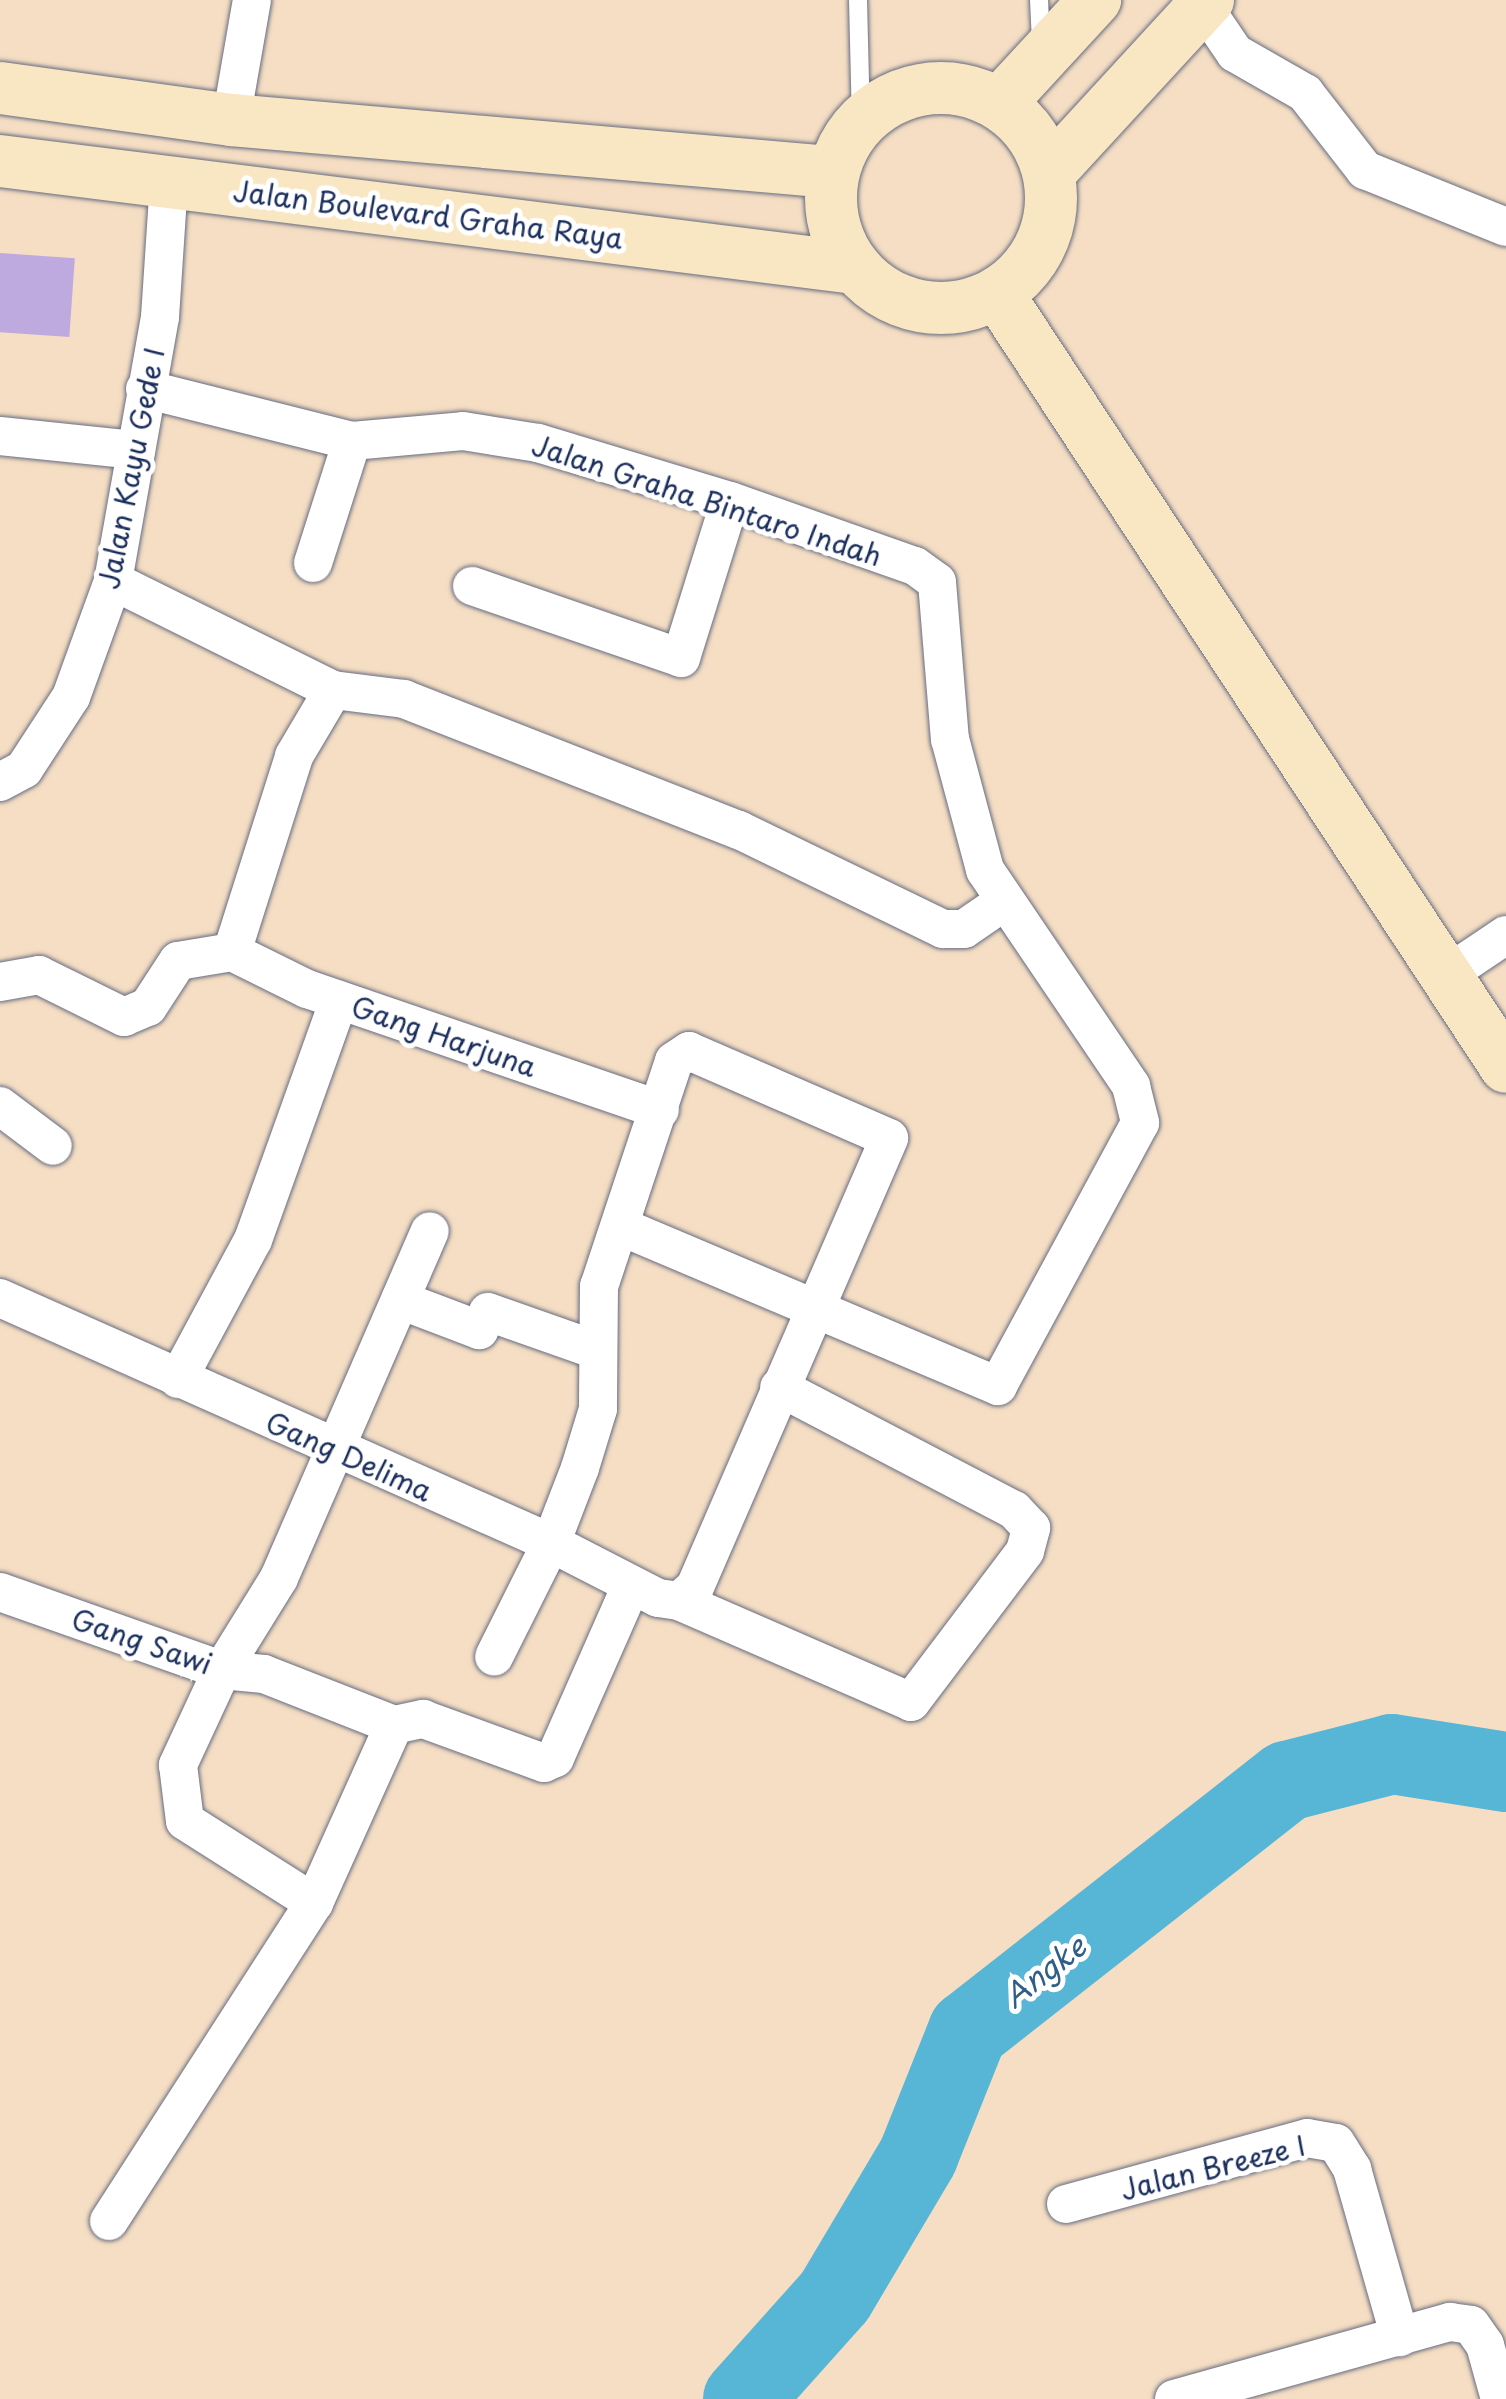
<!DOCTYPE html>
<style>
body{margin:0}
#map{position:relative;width:1506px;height:2399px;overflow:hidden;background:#f5dec3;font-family:"Playpen Sans",sans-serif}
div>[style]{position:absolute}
.river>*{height:80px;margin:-40px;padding:0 40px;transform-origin:40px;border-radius:40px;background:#57b5d6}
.building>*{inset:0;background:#bfaadf;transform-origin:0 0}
.roads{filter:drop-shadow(0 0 2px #676c81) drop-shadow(0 0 2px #676c81)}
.lane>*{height:18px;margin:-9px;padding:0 9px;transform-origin:9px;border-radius:9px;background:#fff}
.street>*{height:38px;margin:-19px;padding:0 19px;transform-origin:19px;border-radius:19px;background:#fff}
.secondary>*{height:52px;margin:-26px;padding:0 26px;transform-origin:26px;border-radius:26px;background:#f9e7c3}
.secondary>.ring{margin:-26px;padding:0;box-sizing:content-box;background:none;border:52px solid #f9e7c3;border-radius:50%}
span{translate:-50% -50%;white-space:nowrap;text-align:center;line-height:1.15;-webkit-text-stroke:10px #fff;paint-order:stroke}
.street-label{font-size:28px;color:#1b2f5e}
.water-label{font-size:30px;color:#305e88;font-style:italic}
</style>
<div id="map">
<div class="river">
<div style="left:743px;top:2399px;width:138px;rotate:-48.2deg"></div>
<div style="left:835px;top:2296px;width:163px;rotate:-59.3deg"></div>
<div style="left:918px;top:2156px;width:135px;rotate:-68.2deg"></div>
<div style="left:968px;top:2031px;width:405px;rotate:-38.1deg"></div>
<div style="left:1287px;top:1781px;width:108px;rotate:-14.4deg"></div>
<div style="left:1392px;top:1754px;width:115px;rotate:9deg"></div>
</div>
<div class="building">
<div style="left:0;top:253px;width:75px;height:79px;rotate:4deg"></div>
</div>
<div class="roads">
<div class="lane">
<div style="left:858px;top:0;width:122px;rotate:88.6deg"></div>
<div style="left:1039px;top:0;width:42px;rotate:87.3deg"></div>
</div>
<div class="street">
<div style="left:1203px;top:6px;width:57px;rotate:55.8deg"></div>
<div style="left:1235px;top:53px;width:81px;rotate:29.7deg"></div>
<div style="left:1305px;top:93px;width:98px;rotate:52.1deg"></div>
<div style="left:1365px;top:170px;width:152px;rotate:22deg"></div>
<div style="left:231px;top:120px;width:122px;rotate:-80.1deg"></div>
<div style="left:145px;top:389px;width:213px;rotate:14.1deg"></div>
<div style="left:352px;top:441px;width:111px;rotate:-5.1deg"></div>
<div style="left:463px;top:431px;width:76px;rotate:9.1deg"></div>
<div style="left:538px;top:443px;width:201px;rotate:16.8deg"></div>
<div style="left:730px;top:501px;width:196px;rotate:19.4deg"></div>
<div style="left:915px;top:566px;width:27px;rotate:36deg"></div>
<div style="left:937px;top:582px;width:158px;rotate:85.3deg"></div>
<div style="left:950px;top:739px;width:136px;rotate:75deg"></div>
<div style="left:985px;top:870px;width:261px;rotate:55.9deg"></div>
<div style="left:1131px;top:1086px;width:38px;rotate:76deg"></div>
<div style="left:1140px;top:1123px;width:299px;rotate:118.4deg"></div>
<div style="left:998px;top:1386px;width:406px;rotate:-157.1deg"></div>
<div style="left:0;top:436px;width:137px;rotate:5.9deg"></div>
<div style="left:313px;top:563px;width:128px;rotate:-72.3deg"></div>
<div style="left:113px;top:581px;width:246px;rotate:26.4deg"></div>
<div style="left:333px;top:690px;width:72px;rotate:7.2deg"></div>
<div style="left:404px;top:699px;width:360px;rotate:21.4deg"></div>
<div style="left:739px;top:830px;width:227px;rotate:25.9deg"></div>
<div style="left:943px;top:929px;width:21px"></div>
<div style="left:964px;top:929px;width:46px;rotate:-34.4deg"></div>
<div style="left:472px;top:586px;width:221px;rotate:19deg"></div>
<div style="left:681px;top:658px;width:164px;rotate:-72.7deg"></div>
<div style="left:0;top:782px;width:27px;rotate:-28deg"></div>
<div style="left:24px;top:769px;width:86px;rotate:-56.9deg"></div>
<div style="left:71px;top:697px;width:123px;rotate:-70.1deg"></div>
<div style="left:113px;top:581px;width:268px;rotate:-79.9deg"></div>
<div style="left:160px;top:317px;width:136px;rotate:-86.2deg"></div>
<div style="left:232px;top:952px;width:84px;rotate:26.3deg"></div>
<div style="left:307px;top:989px;width:373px;rotate:18.9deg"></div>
<div style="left:232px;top:952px;width:206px;rotate:-72.4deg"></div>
<div style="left:294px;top:756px;width:77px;rotate:-59.4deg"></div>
<div style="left:1448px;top:974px;width:70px;rotate:-33.9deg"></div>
<div style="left:0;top:982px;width:40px;rotate:-10deg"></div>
<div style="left:39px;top:975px;width:95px;rotate:26.3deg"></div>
<div style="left:124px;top:1017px;width:26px;rotate:-23deg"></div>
<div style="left:148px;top:1007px;width:55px;rotate:-56.9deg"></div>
<div style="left:178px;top:961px;width:55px;rotate:-9.5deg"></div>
<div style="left:0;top:1106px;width:66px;rotate:37deg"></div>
<div style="left:0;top:1298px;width:603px;rotate:23.97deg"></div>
<div style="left:551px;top:1543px;width:120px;rotate:27.2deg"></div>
<div style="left:658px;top:1598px;width:21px;rotate:8deg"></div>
<div style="left:679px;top:1601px;width:21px;rotate:-41deg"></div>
<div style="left:695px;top:1587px;width:489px;rotate:-66.6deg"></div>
<div style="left:889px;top:1138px;width:218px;rotate:-156.5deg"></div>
<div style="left:689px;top:1051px;width:18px;rotate:146deg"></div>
<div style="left:674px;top:1061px;width:237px;rotate:108.4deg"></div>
<div style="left:599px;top:1286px;width:123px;rotate:90.5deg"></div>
<div style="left:598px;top:1409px;width:62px;rotate:107deg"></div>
<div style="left:580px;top:1468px;width:80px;rotate:111.1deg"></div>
<div style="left:551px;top:1543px;width:127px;rotate:116.6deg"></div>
<div style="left:400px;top:1300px;width:85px;rotate:20.8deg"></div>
<div style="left:479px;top:1330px;width:20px;rotate:-63deg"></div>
<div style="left:488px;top:1312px;width:114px;rotate:19.4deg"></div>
<div style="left:178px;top:1379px;width:158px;rotate:-61.7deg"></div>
<div style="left:253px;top:1240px;width:255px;rotate:-70.3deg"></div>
<div style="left:0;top:1592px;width:235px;rotate:19.4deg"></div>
<div style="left:222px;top:1670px;width:108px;rotate:-58.2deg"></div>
<div style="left:279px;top:1578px;width:378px;rotate:-66.5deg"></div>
<div style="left:679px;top:1601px;width:253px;rotate:23.5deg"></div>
<div style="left:911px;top:1702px;width:189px;rotate:-52.9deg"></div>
<div style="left:1025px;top:1551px;width:24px;rotate:-75deg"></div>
<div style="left:1031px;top:1528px;width:25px;rotate:-133deg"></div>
<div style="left:1014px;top:1510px;width:265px;rotate:-152.4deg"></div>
<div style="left:394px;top:1725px;width:140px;rotate:-158.6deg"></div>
<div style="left:264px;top:1674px;width:42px;rotate:-174.6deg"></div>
<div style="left:222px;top:1670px;width:105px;rotate:114.9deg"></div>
<div style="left:178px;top:1765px;width:56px;rotate:82.9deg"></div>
<div style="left:185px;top:1821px;width:153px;rotate:32.4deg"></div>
<div style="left:314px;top:1903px;width:195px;rotate:-65.8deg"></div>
<div style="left:394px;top:1725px;width:30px;rotate:-12deg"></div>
<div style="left:423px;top:1719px;width:129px;rotate:20deg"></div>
<div style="left:544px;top:1763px;width:12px;rotate:-24deg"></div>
<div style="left:555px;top:1758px;width:188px;rotate:-66.2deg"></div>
<div style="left:1066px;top:2204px;width:250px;rotate:-15.3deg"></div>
<div style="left:1307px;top:2138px;width:29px;rotate:10deg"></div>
<div style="left:1336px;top:2143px;width:31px;rotate:58deg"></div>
<div style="left:1352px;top:2169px;width:175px;rotate:74.1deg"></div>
<div style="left:109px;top:2221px;width:378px;rotate:-57.2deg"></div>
<div style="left:1174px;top:2399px;width:287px;rotate:-15.6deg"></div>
<div style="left:1450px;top:2322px;width:21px;rotate:8deg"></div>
<div style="left:1471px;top:2325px;width:24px;rotate:55deg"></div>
<div style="left:1485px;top:2345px;width:56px;rotate:74.5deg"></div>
</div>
<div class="secondary">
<div class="ring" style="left:831px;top:88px;width:168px;height:168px"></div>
<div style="left:0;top:88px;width:233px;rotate:7.9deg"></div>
<div style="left:231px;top:120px;width:603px;rotate:4.95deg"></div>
<div style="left:999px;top:104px;width:142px;rotate:-47.3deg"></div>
<div style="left:0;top:161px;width:863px;rotate:7.13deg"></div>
<div style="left:1049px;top:173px;width:235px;rotate:-47.4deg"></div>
<div style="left:997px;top:293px;width:926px;rotate:56.67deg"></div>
</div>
</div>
<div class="street-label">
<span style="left:428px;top:214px;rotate:7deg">Jalan Boulevard Graha Raya</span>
<span style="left:131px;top:468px;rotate:-79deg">Jalan Kayu Gede I</span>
<span style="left:707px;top:500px;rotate:18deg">Jalan Graha Bintaro Indah</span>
<span style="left:444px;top:1036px;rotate:19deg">Gang Harjuna</span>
<span style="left:349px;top:1456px;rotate:24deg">Gang Delima</span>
<span style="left:142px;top:1641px;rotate:19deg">Gang Sawi</span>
<span style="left:1213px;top:2167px;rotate:-14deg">Jalan Breeze I</span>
</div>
<div class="water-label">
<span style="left:1044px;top:1971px;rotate:-38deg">Angke</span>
</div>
</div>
